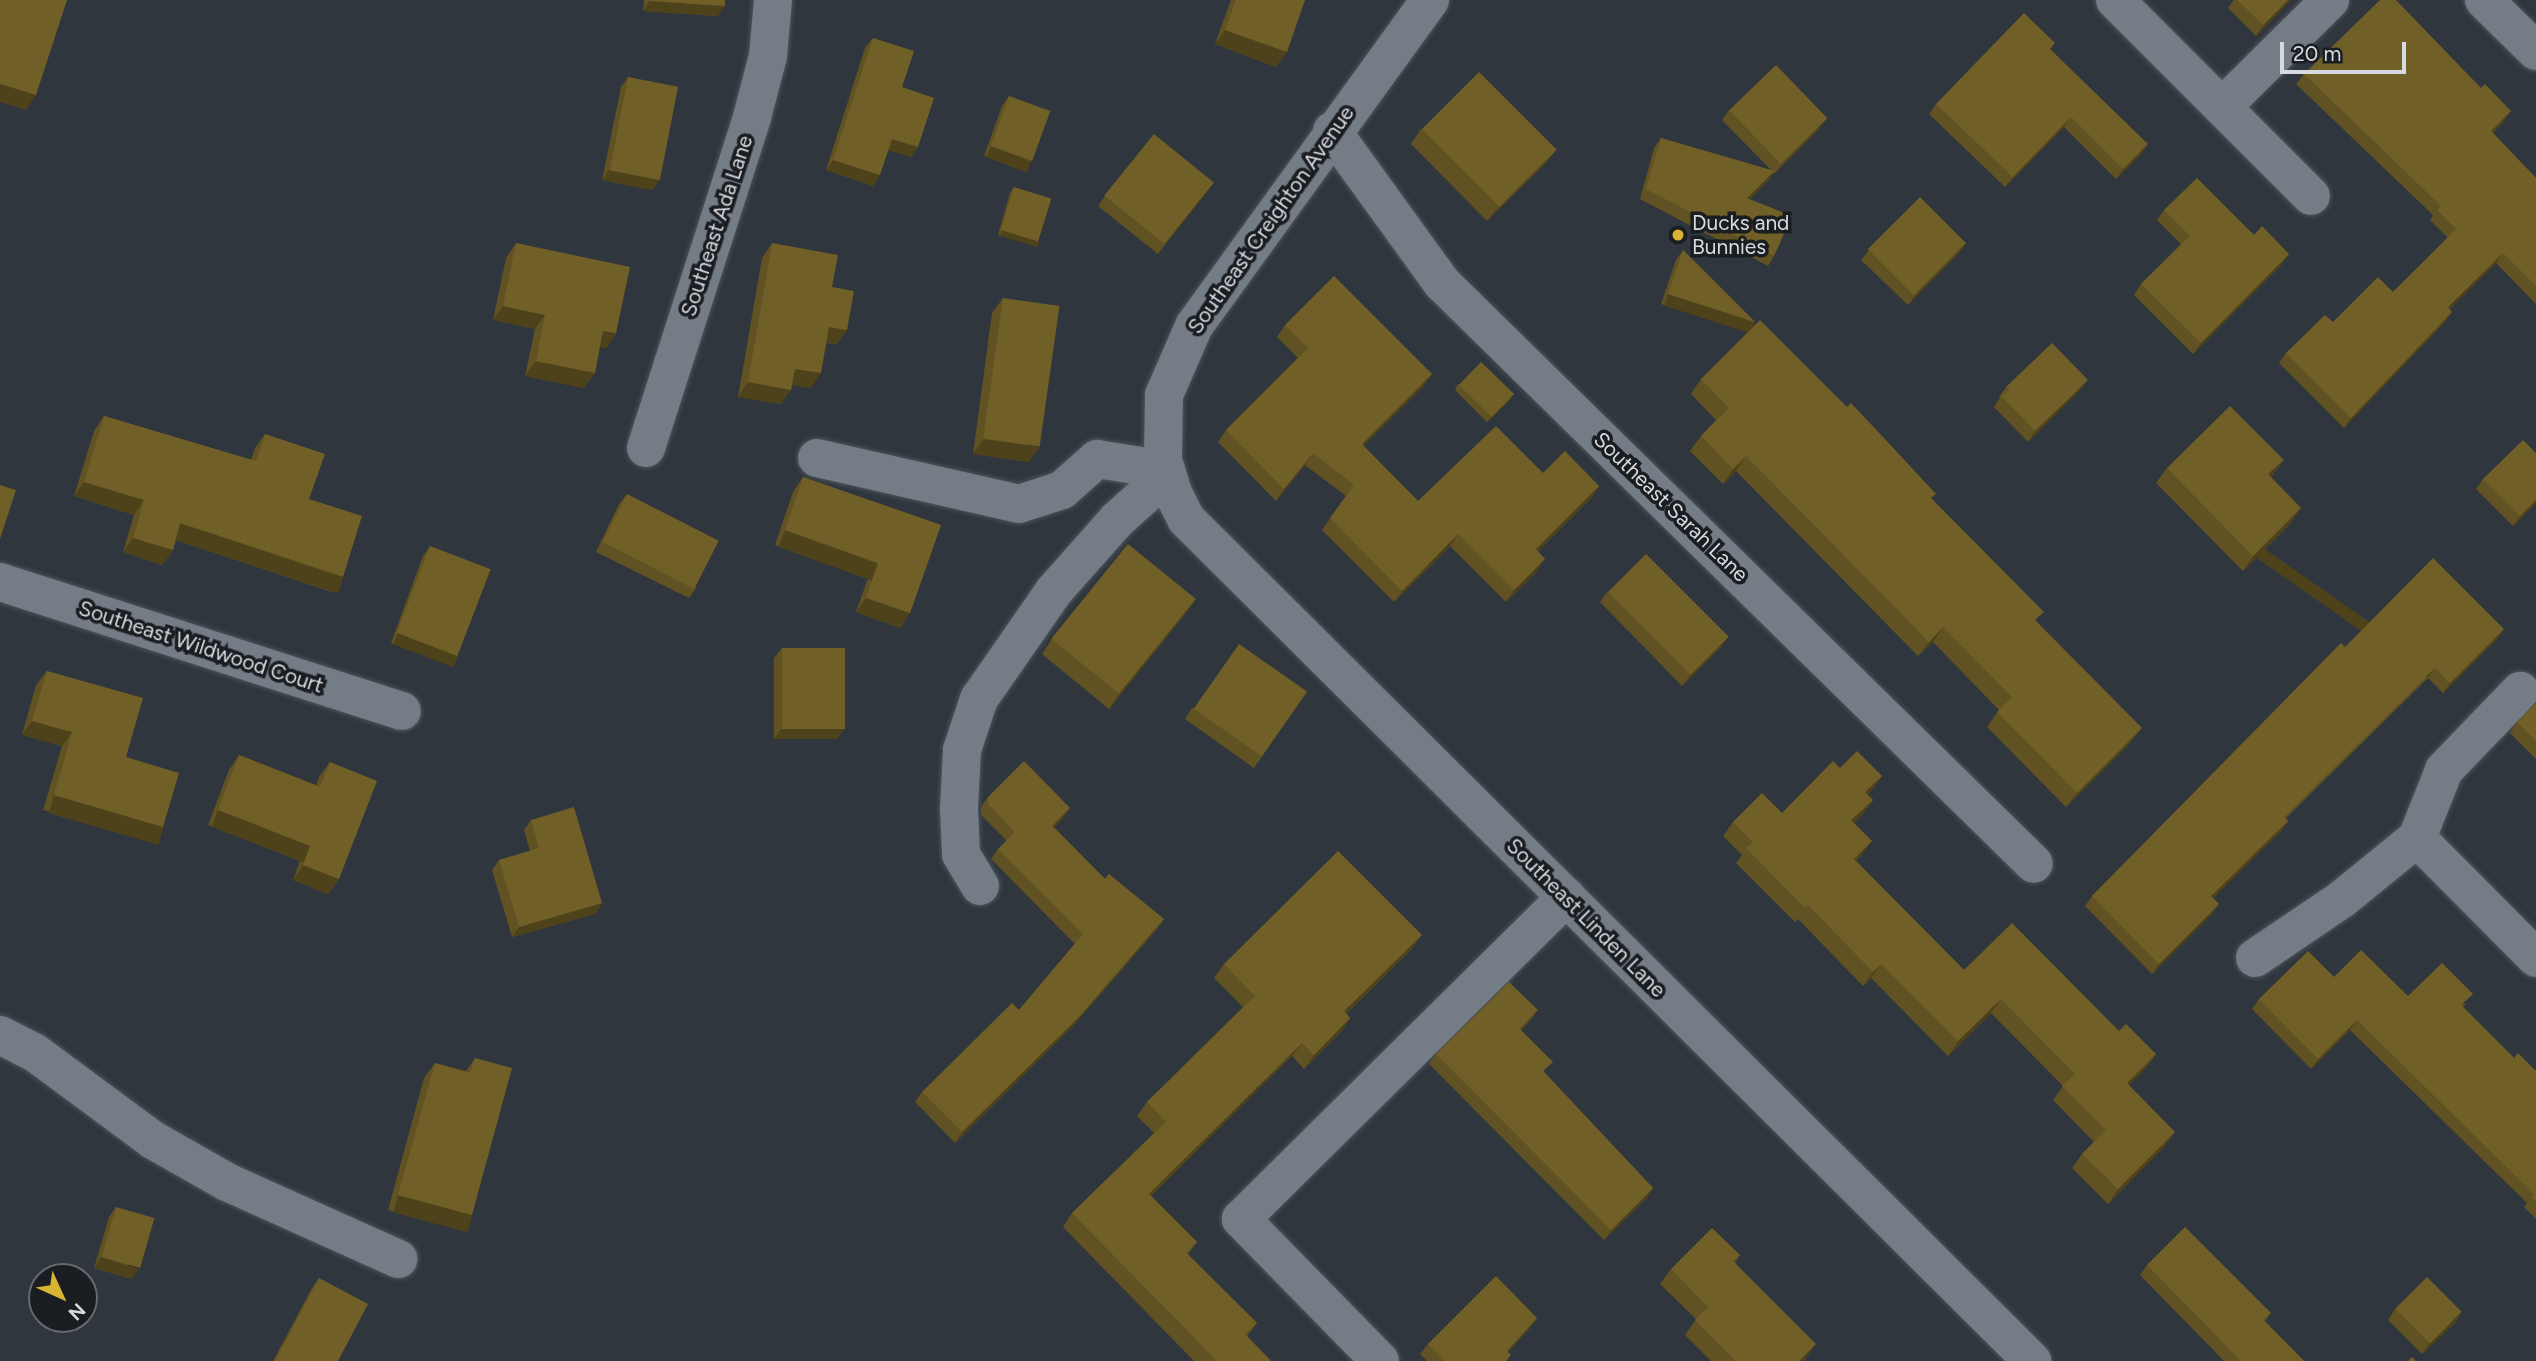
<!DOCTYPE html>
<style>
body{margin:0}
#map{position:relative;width:2536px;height:1361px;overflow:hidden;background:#30363e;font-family:Figtree,sans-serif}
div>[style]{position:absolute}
.roads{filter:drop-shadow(0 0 2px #4d5359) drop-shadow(0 0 2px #4d5359)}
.minor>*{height:38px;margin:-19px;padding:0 19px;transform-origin:19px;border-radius:19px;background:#747c85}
.wall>*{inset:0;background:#605222}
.shaded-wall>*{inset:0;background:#4e421b;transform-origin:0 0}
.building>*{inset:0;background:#705f27;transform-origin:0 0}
.dots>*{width:19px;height:19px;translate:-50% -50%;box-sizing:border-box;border:4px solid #1a1d21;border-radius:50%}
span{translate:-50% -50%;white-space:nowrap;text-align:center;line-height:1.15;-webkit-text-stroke:7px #1a1d21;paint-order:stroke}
.street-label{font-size:21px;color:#d7dbe0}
.poi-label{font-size:21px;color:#d7dbe0}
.left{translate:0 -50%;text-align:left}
.north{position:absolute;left:28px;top:1263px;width:70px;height:70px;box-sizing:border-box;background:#1a1d21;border:2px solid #66696d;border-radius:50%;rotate:135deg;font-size:19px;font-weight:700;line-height:28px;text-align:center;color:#d7dbe0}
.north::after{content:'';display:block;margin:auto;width:24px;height:32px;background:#d8b434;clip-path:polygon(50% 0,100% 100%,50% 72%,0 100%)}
.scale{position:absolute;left:2280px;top:42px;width:126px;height:32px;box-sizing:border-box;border:4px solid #d7dbe0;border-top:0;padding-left:9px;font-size:21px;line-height:24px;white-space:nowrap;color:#d7dbe0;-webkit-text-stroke:5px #1a1d21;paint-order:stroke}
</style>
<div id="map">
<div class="roads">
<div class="minor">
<div style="left:1430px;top:0;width:402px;rotate:125.9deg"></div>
<div style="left:1194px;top:326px;width:75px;rotate:113.5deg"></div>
<div style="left:1164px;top:395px;width:65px;rotate:90.9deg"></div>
<div style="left:1163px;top:460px;width:34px;rotate:73deg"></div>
<div style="left:1173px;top:493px;width:29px;rotate:63deg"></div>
<div style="left:1186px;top:519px;width:1194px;rotate:44.86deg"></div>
<div style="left:2115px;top:0;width:277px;rotate:45deg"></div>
<div style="left:2484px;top:0;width:73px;rotate:44.4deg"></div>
<div style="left:2222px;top:107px;width:152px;rotate:-44.7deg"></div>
<div style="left:1332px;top:131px;width:188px;rotate:54.1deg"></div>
<div style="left:1442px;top:283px;width:829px;rotate:44.46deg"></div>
<div style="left:646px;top:448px;width:348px;rotate:-72.2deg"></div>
<div style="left:752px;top:117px;width:63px;rotate:-75.3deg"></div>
<div style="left:768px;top:56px;width:56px;rotate:-84.9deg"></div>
<div style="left:817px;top:458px;width:207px;rotate:12.8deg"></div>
<div style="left:1019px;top:504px;width:45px;rotate:-18deg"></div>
<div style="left:1062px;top:490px;width:47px;rotate:-41.5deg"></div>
<div style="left:1097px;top:459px;width:70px;rotate:9.1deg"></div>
<div style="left:0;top:582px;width:422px;rotate:17.8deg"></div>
<div style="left:2417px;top:838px;width:169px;rotate:45.2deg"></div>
<div style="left:980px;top:886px;width:37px;rotate:-121deg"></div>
<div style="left:961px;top:854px;width:46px;rotate:-92.5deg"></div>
<div style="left:959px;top:808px;width:58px;rotate:-87deg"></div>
<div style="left:962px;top:750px;width:54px;rotate:-71.6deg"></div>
<div style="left:979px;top:699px;width:131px;rotate:-55.2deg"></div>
<div style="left:1054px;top:591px;width:96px;rotate:-48.4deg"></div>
<div style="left:1118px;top:519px;width:66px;rotate:-41.9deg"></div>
<div style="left:2255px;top:958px;width:105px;rotate:-34.1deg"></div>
<div style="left:2342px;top:899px;width:97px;rotate:-39.1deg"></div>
<div style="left:2417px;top:838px;width:73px;rotate:-68.3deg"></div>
<div style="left:2444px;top:770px;width:110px;rotate:-46.1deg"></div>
<div style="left:0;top:1035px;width:38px;rotate:27deg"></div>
<div style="left:34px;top:1052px;width:148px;rotate:36.5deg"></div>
<div style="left:153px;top:1140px;width:85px;rotate:29.6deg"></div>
<div style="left:227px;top:1182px;width:188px;rotate:24.2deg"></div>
<div style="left:1380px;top:1361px;width:199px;rotate:-134.4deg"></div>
<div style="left:1241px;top:1219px;width:458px;rotate:-44.7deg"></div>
</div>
</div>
<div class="wall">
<div style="clip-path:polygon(644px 0,725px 0,718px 16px,643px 11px)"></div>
<div style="clip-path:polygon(1231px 0,1305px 0,1276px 67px,1215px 44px)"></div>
<div style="clip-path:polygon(2234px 0,2291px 0,2256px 36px,2228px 8px)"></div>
<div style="clip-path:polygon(873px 38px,902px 87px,911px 157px,888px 150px,873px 186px,826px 170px,865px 48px)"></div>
<div style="clip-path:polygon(2050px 49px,2141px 154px,2116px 179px,2064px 127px,2005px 187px,1929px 114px,1936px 104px)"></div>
<div style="clip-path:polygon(2304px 74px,2504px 121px,2493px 133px,2536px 178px,2536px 304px,2496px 263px,2449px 309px,2445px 322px,2344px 428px,2279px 363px,2286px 353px,2333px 322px,2393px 292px,2448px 238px,2430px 220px,2433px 215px,2296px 84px)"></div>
<div style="clip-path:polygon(628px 77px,659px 180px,652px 190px,602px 180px,621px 87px)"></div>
<div style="clip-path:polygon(1009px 96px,1031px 161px,1024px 171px,984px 156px,1002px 106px)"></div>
<div style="clip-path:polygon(1729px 110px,1820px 128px,1774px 174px,1773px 173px,1768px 181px,1749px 199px,1774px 256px,1768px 266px,1640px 199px,1654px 148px,1661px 138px,1771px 170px,1722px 120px)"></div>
<div style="clip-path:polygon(1421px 129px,1556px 150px,1545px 164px,1487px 221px,1411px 144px)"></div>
<div style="clip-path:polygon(1214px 182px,1158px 254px,1098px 206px,1105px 196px)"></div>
<div style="clip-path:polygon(1014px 187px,1035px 246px,998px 235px,1010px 193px)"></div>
<div style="clip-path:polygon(2164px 210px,2254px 235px,2289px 254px,2282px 264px,2193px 354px,2134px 295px,2141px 284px,2181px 244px,2157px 220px)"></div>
<div style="clip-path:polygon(516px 243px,616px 333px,606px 348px,600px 347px,584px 388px,525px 376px,535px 329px,493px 320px,506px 258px)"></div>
<div style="clip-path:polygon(772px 243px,847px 330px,837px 344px,826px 343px,811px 388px,792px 385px,781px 404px,738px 397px,762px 258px)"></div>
<div style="clip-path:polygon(1966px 243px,1959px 253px,1908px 305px,1861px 260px,1869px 250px)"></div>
<div style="clip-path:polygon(1683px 250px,1755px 322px,1748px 332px,1661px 304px,1676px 260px)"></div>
<div style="clip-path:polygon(1003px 298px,1029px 462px,973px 454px,992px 313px)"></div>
<div style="clip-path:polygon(1285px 325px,1424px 386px,1363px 446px,1418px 501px,1543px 473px,1599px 486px,1591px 498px,1538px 551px,1537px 571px,1506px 602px,1450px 546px,1394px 602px,1322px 530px,1346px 496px,1305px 465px,1276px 501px,1218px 442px,1226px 430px,1298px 358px,1277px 337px)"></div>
<div style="clip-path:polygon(1701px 379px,1932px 499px,2037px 622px,2131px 742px,2066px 807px,1987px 727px,1999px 710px,1933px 642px,1918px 656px,1736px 471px,1723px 484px,1690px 451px,1701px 436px,1716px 420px,1691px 394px)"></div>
<div style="clip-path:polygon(1458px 384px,1510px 400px,1487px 422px,1455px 390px)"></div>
<div style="clip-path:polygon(2006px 387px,2080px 390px,2028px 442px,1994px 407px,2000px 398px,1999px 397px)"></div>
<div style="clip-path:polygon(104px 416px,251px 460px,255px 448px,265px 434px,309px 499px,332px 592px,176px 540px,173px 550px,162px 565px,123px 552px,134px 515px,74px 496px,94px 431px)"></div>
<div style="clip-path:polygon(2536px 453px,2536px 503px,2513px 526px,2476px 489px,2483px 479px)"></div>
<div style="clip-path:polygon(2167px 468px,2273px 475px,2271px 477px,2291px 523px,2243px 571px,2156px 483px)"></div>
<div style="clip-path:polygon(803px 477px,941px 525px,910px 613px,900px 628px,856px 612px,868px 578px,775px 545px,793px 492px)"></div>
<div style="clip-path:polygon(627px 494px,696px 588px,689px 598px,596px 552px,619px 504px)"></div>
<div style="clip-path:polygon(430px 546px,458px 656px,451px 666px,391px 643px,423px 556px)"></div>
<div style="clip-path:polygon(1607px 592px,1721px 647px,1682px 686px,1600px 602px)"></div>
<div style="clip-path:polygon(1196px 599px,1185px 614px,1109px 709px,1042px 654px,1052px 639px)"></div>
<div style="clip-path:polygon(2504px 629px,2497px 639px,2443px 693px,2428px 678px,2286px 818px,2288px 821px,2281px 831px,2213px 898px,2219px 904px,2212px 914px,2152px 974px,2085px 906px,2092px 896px,2345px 647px)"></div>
<div style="clip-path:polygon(782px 648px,844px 729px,837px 739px,774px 739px,774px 658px)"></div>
<div style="clip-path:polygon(47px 671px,126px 757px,153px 842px,43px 810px,62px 746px,22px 735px,36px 685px)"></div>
<div style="clip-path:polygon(1307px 692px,1254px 768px,1185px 719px,1192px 708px)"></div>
<div style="clip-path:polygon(2536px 703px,2536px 759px,2510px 733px,2517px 722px)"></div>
<div style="clip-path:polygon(239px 755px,316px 785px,319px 777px,330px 762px,339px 879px,328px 894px,293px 880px,300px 861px,208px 825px,229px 770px)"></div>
<div style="clip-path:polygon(1840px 768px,1882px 776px,1872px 790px,1867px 795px,1873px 800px,1863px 814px,1853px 823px,1862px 855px,1856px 861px,1964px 970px,2119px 1031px,2156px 1054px,2146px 1068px,2129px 1085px,2165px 1146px,2108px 1204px,2072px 1168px,2082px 1154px,2094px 1142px,2053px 1100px,2063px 1086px,1991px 1013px,1948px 1056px,1871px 978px,1863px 986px,1798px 919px,1795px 922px,1736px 863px,1742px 855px,1723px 836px,1733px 822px,1782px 813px)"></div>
<div style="clip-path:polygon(988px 797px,1063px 818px,1054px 827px,1105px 879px,1164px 919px,1157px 929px,1072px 1027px,955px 1143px,915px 1102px,922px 1092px,1019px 1010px,1075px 944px,991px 859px,998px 849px,1007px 841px,981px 815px,981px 807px)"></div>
<div style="clip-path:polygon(531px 820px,602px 903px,595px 914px,512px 937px,492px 870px,499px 860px,530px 851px,524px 830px)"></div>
<div style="clip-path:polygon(1412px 949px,1346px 1014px,1350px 1018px,1341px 1032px,1304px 1069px,1292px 1056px,1151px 1196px,1197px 1242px,1188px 1254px,1257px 1323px,1247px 1336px,1271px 1361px,1194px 1361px,1063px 1227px,1072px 1213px,1154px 1133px,1137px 1116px,1147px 1102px,1243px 1007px,1214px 978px,1224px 964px)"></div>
<div style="clip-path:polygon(2334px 977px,2408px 996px,2466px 1004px,2463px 1007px,2514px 1058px,2536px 1071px,2536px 1219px,2524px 1207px,2527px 1203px,2350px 1030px,2311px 1069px,2252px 1009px,2259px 999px)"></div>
<div style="clip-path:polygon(1531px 1020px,1521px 1030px,1545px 1073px,1653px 1188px,1647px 1198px,1604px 1240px,1429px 1064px,1436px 1054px)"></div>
<div style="clip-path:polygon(475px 1058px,472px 1215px,462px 1230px,388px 1210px,424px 1078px,435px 1063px,466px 1071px)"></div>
<div style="clip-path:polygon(116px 1207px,132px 1279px,94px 1268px,109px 1217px)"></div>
<div style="clip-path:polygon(1740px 1255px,1735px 1262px,1806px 1359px,1804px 1361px,1711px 1361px,1685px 1335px,1696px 1319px,1660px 1284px,1671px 1269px)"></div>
<div style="clip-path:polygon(2147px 1265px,2271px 1313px,2265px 1321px,2304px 1361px,2224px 1361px,2140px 1275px)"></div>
<div style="clip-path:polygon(319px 1278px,338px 1361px,273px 1361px,312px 1288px)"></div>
<div style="clip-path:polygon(2395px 1309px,2455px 1323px,2422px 1354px,2388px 1320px)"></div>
<div style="clip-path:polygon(1537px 1318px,1530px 1328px,1508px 1352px,1507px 1361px,1427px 1361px,1420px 1354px,1428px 1344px)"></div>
</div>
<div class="shaded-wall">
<div style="clip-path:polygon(2288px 0,2291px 0,2256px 36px,2263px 25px)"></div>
<div style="clip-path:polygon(650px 1px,725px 6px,718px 16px,643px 11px)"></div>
<div style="clip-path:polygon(1225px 30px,1287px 52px,1276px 67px,1215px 44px)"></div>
<div style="clip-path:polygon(0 84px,36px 95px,26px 110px,0 102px)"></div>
<div style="clip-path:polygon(2511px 111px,2504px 121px,2484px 141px,2491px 131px)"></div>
<div style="clip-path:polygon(2071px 117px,2064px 127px,2005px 187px,2013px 177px)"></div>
<div style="clip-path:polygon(1828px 118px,1820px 128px,1774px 174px,1782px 164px)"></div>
<div style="clip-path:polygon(892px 139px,918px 147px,911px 157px,885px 149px)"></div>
<div style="clip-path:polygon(2148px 144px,2141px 154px,2116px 179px,2123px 169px)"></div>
<div style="left:991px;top:146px;width:43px;height:12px;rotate:21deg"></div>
<div style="clip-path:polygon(1556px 150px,1545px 164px,1487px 221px,1498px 207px)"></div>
<div style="clip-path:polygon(833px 160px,880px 175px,873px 186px,826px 170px)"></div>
<div style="clip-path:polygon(609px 170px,659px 180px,652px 190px,602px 180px)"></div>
<div style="clip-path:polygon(1774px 171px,1768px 181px,1741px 208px,1747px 198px)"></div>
<div style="clip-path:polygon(1214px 182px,1207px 192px,1158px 254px,1165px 244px)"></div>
<div style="left:1002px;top:230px;width:39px;height:6px;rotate:17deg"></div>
<div style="clip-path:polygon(1966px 243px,1959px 253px,1908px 305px,1915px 295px)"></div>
<div style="clip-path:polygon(2503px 253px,2496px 263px,2441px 318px,2448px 307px)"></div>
<div style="clip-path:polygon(2289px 254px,2282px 264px,2193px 354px,2201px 343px)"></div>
<div style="left:1668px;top:294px;width:91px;height:12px;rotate:18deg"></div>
<div style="clip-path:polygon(503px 306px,545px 315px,535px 329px,493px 320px)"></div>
<div style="clip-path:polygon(2452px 312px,2445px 322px,2344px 428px,2351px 418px)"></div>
<div style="clip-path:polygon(829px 327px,847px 330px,837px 344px,819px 341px)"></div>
<div style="clip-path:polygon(603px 331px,616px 333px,606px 348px,593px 346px)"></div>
<div style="clip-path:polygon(536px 361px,595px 373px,584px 388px,525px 376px)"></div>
<div style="clip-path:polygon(795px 369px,821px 373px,811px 388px,784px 384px)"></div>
<div style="clip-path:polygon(1432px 374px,1424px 386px,1353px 456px,1362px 444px)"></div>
<div style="clip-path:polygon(2088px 380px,2080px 390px,2028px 442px,2035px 431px)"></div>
<div style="clip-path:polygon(748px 382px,791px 390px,781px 404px,738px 397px)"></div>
<div style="clip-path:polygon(1514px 394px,1510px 400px,1487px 422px,1491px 417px)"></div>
<div style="clip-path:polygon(983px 439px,1040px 447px,1029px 462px,973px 454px)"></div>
<div style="clip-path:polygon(1313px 453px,1305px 465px,1276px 501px,1284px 489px)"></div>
<div style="clip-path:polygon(1746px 456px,1736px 471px,1723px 484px,1733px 469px)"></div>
<div style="clip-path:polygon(2284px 460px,2273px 475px,2258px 489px,2268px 474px)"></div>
<div style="clip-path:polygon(84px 482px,144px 500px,134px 515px,74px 496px)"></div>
<div style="clip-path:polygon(1599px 486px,1591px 498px,1528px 561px,1536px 549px)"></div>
<div style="clip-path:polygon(2536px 500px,2536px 503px,2513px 526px,2520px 516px)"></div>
<div style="clip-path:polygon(2301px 508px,2291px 523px,2243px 571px,2253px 556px)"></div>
<div style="left:180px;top:523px;width:172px;height:18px;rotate:18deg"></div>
<div style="left:785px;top:530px;width:99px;height:18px;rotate:20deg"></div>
<div style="clip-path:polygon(1458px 534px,1450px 546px,1394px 602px,1402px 591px)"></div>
<div style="clip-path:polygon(133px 538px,173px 550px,162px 565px,123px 552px)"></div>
<div style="clip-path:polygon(1545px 559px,1537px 571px,1506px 602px,1514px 590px)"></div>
<div style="clip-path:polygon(866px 598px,910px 613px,900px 628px,856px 612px)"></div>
<div style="clip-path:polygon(1196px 599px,1185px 614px,1109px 709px,1119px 694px)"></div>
<div style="clip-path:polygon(1943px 627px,1933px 642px,1918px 656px,1929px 642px)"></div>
<div style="clip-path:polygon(2504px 629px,2497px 639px,2443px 693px,2450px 683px)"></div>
<div style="left:398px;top:633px;width:64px;height:12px;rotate:21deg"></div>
<div style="clip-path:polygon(1728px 637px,1721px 647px,1682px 686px,1690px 675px)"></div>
<div style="left:2435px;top:668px;width:12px;height:212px;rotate:125deg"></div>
<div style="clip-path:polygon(32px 721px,72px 732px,62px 746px,22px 735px)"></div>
<div style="clip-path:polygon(2142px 728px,2131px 742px,2066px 807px,2077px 793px)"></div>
<div style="clip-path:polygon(781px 729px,844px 729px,837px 739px,774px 739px)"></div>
<div style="clip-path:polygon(1882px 776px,1872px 790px,1855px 806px,1865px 792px)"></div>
<div style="left:54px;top:795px;width:114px;height:19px;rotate:16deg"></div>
<div style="clip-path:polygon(1873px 800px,1863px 814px,1841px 835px,1851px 820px)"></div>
<div style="clip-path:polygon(1070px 808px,1063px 818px,1045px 836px,1052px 826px)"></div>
<div style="left:218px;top:810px;width:99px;height:18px;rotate:21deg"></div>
<div style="clip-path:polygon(2288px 821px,2281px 831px,2204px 907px,2211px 896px)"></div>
<div style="clip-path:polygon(1872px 841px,1862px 855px,1844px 873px,1854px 859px)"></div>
<div style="clip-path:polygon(303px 865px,339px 879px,328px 894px,293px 880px)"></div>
<div style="clip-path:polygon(602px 903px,595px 914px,512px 937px,519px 927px)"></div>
<div style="clip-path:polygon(2219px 904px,2212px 914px,2152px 974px,2159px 964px)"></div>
<div style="clip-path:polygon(1164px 919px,1157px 929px,1072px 1027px,955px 1143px,962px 1132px)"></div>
<div style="clip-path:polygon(1422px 935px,1412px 949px,1334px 1025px,1344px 1011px)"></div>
<div style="clip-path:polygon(1881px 964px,1871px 978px,1863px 986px,1873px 972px)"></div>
<div style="clip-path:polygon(2001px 999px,1991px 1013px,1948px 1056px,1958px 1041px)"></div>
<div style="clip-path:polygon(1538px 1010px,1531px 1020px,1513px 1039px,1520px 1029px)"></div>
<div style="clip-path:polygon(1350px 1018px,1341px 1032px,1304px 1069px,1314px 1055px)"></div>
<div style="clip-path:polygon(2357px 1020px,2350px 1030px,2311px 1069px,2318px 1059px)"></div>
<div style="clip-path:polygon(1302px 1043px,1292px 1056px,1139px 1207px,1149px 1194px)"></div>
<div style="clip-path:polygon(2156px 1054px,2146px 1068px,2117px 1097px,2127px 1083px)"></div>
<div style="clip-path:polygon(2175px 1132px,2165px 1146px,2108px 1204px,2118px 1189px)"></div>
<div style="clip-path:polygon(1653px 1188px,1647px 1198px,1604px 1240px,1611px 1230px)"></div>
<div style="left:398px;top:1195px;width:77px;height:18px;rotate:15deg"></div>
<div style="clip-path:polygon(101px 1257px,139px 1269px,132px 1279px,94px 1268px)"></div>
<div style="clip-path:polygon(2462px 1312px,2455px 1323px,2422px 1354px,2429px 1344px)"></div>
<div style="clip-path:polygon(1537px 1318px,1530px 1328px,1500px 1361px,1507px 1351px)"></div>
<div style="clip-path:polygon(1816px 1344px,1804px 1361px,1799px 1361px)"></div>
</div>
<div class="building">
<div style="clip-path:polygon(0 0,67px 0,36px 95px,0 84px)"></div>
<div style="clip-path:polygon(650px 0,725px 0,725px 6px,650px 1px)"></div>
<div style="clip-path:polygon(1236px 0,1305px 0,1287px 52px,1225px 30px)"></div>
<div style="clip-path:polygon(2237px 0,2288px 0,2263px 25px)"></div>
<div style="clip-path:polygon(2380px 0,2396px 0,2481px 88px,2485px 84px,2511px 111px,2491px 131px,2536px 178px,2536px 286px,2503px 253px,2448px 307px,2452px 312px,2351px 418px,2286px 353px,2325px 315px,2333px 322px,2378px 277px,2393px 292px,2456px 229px,2437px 210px,2441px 206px,2304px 74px)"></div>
<div style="clip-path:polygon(2024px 13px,2055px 43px,2050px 49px,2148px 144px,2123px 169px,2071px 117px,2013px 177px,1936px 104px)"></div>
<div style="clip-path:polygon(873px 38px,914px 51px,902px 87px,934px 98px,918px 147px,892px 139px,880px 175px,833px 160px)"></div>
<div style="left:1776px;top:65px;width:74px;height:65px;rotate:46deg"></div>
<div style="left:1479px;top:72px;width:110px;height:81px;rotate:45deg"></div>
<div style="left:628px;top:77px;width:51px;height:95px;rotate:11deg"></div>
<div style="left:1009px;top:96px;width:44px;height:53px;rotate:20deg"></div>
<div style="left:1154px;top:134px;width:77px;height:79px;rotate:39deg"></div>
<div style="clip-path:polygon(1661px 138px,1774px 171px,1747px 198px,1792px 216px,1774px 256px,1646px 189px)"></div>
<div style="clip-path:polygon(2197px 178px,2254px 235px,2262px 226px,2289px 254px,2201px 343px,2141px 284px,2190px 236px,2164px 210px)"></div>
<div style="left:1014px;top:187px;width:39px;height:45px;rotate:17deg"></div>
<div style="left:1920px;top:197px;width:65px;height:74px;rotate:45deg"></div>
<div style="clip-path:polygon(516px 243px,630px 267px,616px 333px,603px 331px,595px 373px,536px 361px,545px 315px,503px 306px)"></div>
<div style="clip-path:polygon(772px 243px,838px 255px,832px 287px,854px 291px,847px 330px,829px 327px,821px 373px,795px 369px,791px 390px,748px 382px)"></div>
<div style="clip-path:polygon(1683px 250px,1755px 322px,1668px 294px)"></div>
<div style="clip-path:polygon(1334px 276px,1432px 374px,1362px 444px,1418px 501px,1496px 426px,1543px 473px,1565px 451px,1599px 486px,1536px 549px,1545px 559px,1514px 590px,1458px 534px,1402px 591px,1330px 518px,1354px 485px,1313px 453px,1284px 489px,1226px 430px,1308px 348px,1285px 325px)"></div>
<div style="left:1003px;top:298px;width:57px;height:142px;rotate:8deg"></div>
<div style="clip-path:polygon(1760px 320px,1847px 407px,1851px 403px,1883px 437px,1936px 494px,1931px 498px,2044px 612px,2035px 620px,2142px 728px,2077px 793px,1997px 712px,2012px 697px,1943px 627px,1929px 642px,1746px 456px,1733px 469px,1701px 436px,1729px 408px,1701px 379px)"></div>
<div style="clip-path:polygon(2052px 343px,2088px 380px,2035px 431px,2001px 396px,2009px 390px,2006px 387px)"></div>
<div style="left:1481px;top:362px;width:46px;height:32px;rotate:44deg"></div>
<div style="clip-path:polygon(2230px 406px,2284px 460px,2268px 474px,2301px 508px,2253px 556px,2167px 468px)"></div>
<div style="clip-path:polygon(104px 416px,256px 461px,265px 434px,325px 454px,309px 499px,362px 516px,343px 577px,180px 523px,173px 550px,133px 538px,144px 500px,84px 482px)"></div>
<div style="clip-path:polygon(2523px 440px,2536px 453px,2536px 500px,2520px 516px,2483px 479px)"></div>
<div style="clip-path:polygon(803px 477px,941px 525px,910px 613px,866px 598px,878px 563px,785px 530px)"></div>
<div style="clip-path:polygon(0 485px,16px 490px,0 539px)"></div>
<div style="left:627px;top:494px;width:103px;height:54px;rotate:27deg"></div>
<div style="left:1128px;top:544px;width:87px;height:122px;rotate:39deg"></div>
<div style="left:430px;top:546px;width:65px;height:93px;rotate:21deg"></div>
<div style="left:1646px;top:554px;width:117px;height:54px;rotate:45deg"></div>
<div style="clip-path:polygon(2433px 558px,2504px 629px,2450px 683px,2435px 668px,2284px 817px,2288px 821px,2211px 896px,2219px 904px,2159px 964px,2092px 896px,2341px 643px,2345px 647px)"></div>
<div style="left:1239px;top:644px;width:83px;height:79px;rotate:35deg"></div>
<div style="left:782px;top:648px;width:63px;height:81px"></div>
<div style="clip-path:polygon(47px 671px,143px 698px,126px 757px,179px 773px,163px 827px,54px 795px,72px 732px,32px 721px)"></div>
<div style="clip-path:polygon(2536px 703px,2536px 741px,2517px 722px)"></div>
<div style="clip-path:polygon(1857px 751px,1882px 776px,1865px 792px,1873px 800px,1851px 820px,1872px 841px,1854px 859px,1964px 970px,2012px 923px,2119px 1031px,2126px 1024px,2156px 1054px,2127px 1083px,2175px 1132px,2118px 1189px,2082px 1154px,2106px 1130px,2062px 1086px,2075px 1074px,2001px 999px,1958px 1041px,1881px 964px,1873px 972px,1808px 905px,1805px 908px,1746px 848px,1753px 842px,1733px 822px,1762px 793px,1782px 813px,1833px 761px,1840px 768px)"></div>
<div style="clip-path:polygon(239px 755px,320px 787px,330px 762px,377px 781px,339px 879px,303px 865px,310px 846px,218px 810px)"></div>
<div style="clip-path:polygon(1024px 761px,1070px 808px,1052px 826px,1105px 879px,1109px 874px,1164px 919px,1079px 1017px,962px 1132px,922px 1092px,1012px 1003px,1019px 1010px,1083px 934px,998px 849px,1015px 832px,988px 804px,988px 797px)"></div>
<div style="clip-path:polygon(574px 807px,602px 903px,519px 927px,499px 860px,539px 848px,531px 820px)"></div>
<div style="clip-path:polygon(1338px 851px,1422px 935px,1344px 1011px,1350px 1018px,1314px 1055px,1302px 1043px,1149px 1194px,1197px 1242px,1186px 1253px,1257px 1323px,1245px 1334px,1271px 1361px,1217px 1361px,1072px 1213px,1166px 1122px,1147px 1102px,1255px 996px,1224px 964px)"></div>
<div style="clip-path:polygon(2361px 950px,2408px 996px,2442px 963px,2473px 994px,2461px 1005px,2514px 1058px,2518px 1053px,2536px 1071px,2536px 1202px,2531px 1197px,2534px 1194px,2357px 1020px,2318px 1059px,2259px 999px,2308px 951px,2334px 977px)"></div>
<div style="clip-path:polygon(1509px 982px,1538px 1010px,1520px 1029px,1553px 1062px,1543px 1071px,1653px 1188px,1611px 1230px,1436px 1054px)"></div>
<div style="clip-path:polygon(475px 1058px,512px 1068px,472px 1215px,398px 1195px,435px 1063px,470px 1073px)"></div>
<div style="left:116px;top:1207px;width:40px;height:52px;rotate:16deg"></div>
<div style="clip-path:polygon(2185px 1227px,2271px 1313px,2263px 1320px,2304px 1361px,2241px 1361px,2147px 1265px)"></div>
<div style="clip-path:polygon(1712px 1228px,1740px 1255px,1733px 1261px,1816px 1344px,1799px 1361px,1736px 1361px,1695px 1320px,1708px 1307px,1671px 1269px)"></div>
<div style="clip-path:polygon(1496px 1276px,1537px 1318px,1507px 1351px,1511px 1355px,1506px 1361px,1445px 1361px,1428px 1344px)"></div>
<div style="left:2427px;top:1277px;width:49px;height:45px;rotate:45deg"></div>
<div style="clip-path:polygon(319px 1278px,368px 1304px,338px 1361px,275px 1361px)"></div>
<div style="clip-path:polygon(2412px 1357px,2416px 1361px,2408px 1361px)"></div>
</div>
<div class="dots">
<div style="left:1678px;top:235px;background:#d8b434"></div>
</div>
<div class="street-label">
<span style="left:1271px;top:220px;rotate:-55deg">Southeast Creighton Avenue</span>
<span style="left:717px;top:226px;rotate:-72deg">Southeast Ada Lane</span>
<span style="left:1671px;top:507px;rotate:44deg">Southeast Sarah Lane</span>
<span style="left:201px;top:647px;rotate:18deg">Southeast Wildwood Court</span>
<span style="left:1586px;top:918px;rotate:45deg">Southeast Linden Lane</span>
</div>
<div class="poi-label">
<span class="left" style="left:1692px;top:235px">Ducks and<br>Bunnies</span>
</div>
<div class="north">N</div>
<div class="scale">20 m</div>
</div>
